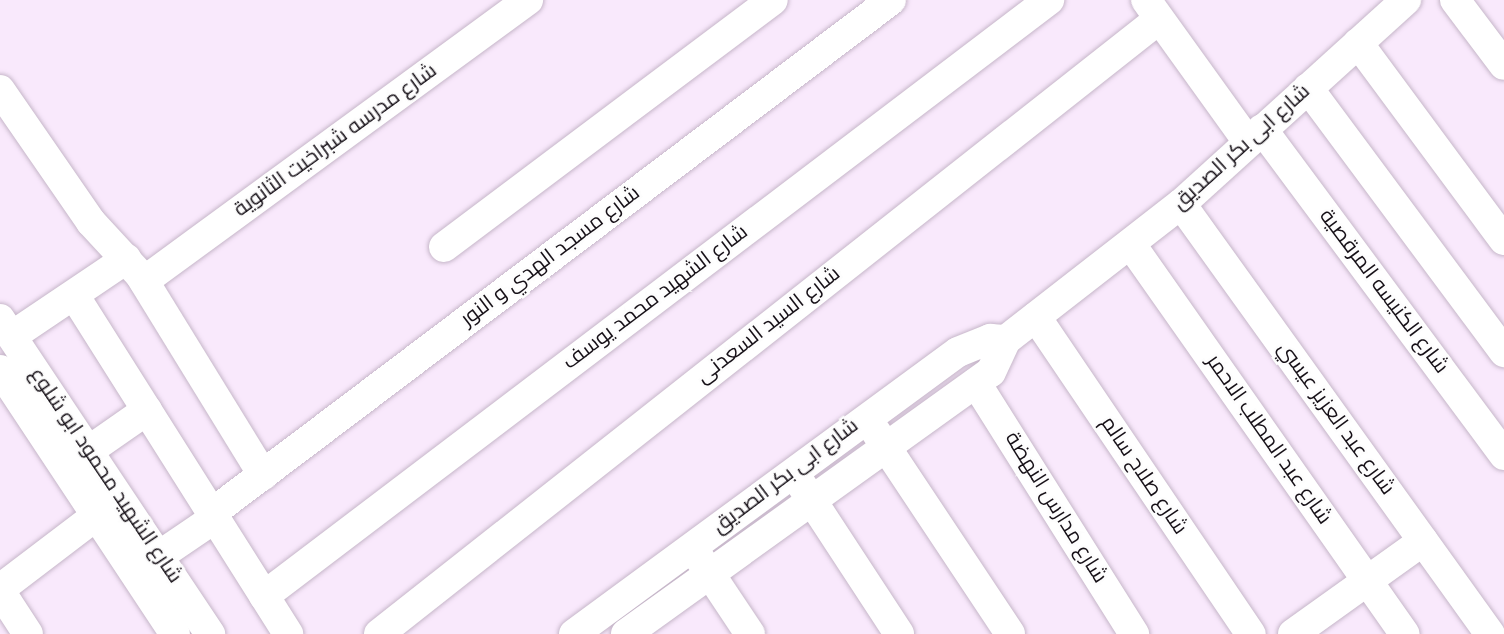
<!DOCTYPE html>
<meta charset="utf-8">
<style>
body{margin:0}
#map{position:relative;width:1504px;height:634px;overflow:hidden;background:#f9e9fc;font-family:Overpass,Cairo,sans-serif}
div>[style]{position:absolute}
.roads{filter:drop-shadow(0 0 2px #c6b6c9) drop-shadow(0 0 2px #c6b6c9)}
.minor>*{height:30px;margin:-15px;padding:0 15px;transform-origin:15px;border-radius:15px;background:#fff}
span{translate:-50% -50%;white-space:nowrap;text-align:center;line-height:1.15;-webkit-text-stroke:5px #fdfdfd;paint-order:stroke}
.street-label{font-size:21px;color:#161017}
</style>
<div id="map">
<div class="roads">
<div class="minor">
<div style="left:1146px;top:0;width:175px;rotate:54.3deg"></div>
<div style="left:1455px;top:0;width:81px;rotate:53deg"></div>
<div style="left:1358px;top:43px;width:245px;rotate:53.5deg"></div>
<div style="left:1308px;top:88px;width:329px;rotate:53.4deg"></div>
<div style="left:0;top:90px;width:160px;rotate:55.4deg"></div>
<div style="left:91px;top:222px;width:72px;rotate:47.2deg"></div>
<div style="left:140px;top:275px;width:235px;rotate:58.4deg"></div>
<div style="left:1262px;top:129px;width:406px;rotate:53.4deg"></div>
<div style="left:1181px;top:204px;width:530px;rotate:54.3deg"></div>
<div style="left:1132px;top:246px;width:474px;rotate:54.9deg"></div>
<div style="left:444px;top:247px;width:411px;rotate:-36.9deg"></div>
<div style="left:144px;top:281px;width:476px;rotate:-36.2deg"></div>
<div style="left:74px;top:295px;width:401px;rotate:57.7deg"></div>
<div style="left:1036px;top:317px;width:383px;rotate:55.9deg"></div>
<div style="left:0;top:319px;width:379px;rotate:56.3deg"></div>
<div style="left:12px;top:336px;width:138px;rotate:-34deg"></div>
<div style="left:0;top:370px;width:317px;rotate:56.5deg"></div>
<div style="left:976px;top:383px;width:297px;rotate:57.8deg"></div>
<div style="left:876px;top:432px;width:242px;rotate:56.4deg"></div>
<div style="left:74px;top:461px;width:89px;rotate:-34.9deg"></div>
<div style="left:801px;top:484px;width:179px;rotate:56.8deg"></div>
<div style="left:212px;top:513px;width:851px;rotate:-37.07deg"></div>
<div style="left:159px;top:556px;width:68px;rotate:-34.2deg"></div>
<div style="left:700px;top:559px;width:90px;rotate:56.3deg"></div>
<div style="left:0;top:589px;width:122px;rotate:-37.3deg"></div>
<div style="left:0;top:591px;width:51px;rotate:56.9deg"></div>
<div style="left:264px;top:596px;width:986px;rotate:-37.21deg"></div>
<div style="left:379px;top:634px;width:993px;rotate:-38.25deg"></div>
<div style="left:574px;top:634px;width:476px;rotate:-36.3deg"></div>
<div style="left:958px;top:352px;width:35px;rotate:-22deg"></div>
<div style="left:990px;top:339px;width:16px;rotate:4deg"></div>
<div style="left:626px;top:634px;width:449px;rotate:-35.7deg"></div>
<div style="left:991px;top:372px;width:35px;rotate:-65deg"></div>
<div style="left:1006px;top:340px;width:222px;rotate:-37.9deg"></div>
<div style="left:1181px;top:204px;width:304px;rotate:-42.2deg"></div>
<div style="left:1293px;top:634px;width:160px;rotate:-35.6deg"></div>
</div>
</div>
<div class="street-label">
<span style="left:336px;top:141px;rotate:-36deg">شارع مدرسه شبراخيت الثانوية</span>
<span style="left:1242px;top:148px;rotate:-42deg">شارع ابى بكر الصديق</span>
<span style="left:551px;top:257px;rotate:-37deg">شارع مسجد الهدي و النور</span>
<span style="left:1383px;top:292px;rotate:53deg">شارع الكنيسه المرقصية</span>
<span style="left:656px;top:298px;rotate:-37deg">شارع الشهيد محمد يوسف</span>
<span style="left:769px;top:326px;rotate:-38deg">شارع السيد السعدنى</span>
<span style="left:1335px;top:419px;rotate:54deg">شارع عبد العزيز عيسي</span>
<span style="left:1268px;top:440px;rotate:55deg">شارع عبد المطلب الاحمر</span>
<span style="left:105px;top:476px;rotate:56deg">شارع الشهيد محمود ابو شلوع</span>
<span style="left:1143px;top:476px;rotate:56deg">شارع صلاح سالم</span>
<span style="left:786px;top:477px;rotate:-37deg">شارع ابى بكر الصديق</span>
<span style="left:1055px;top:508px;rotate:58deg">شارع مدارس النهضة</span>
</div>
</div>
